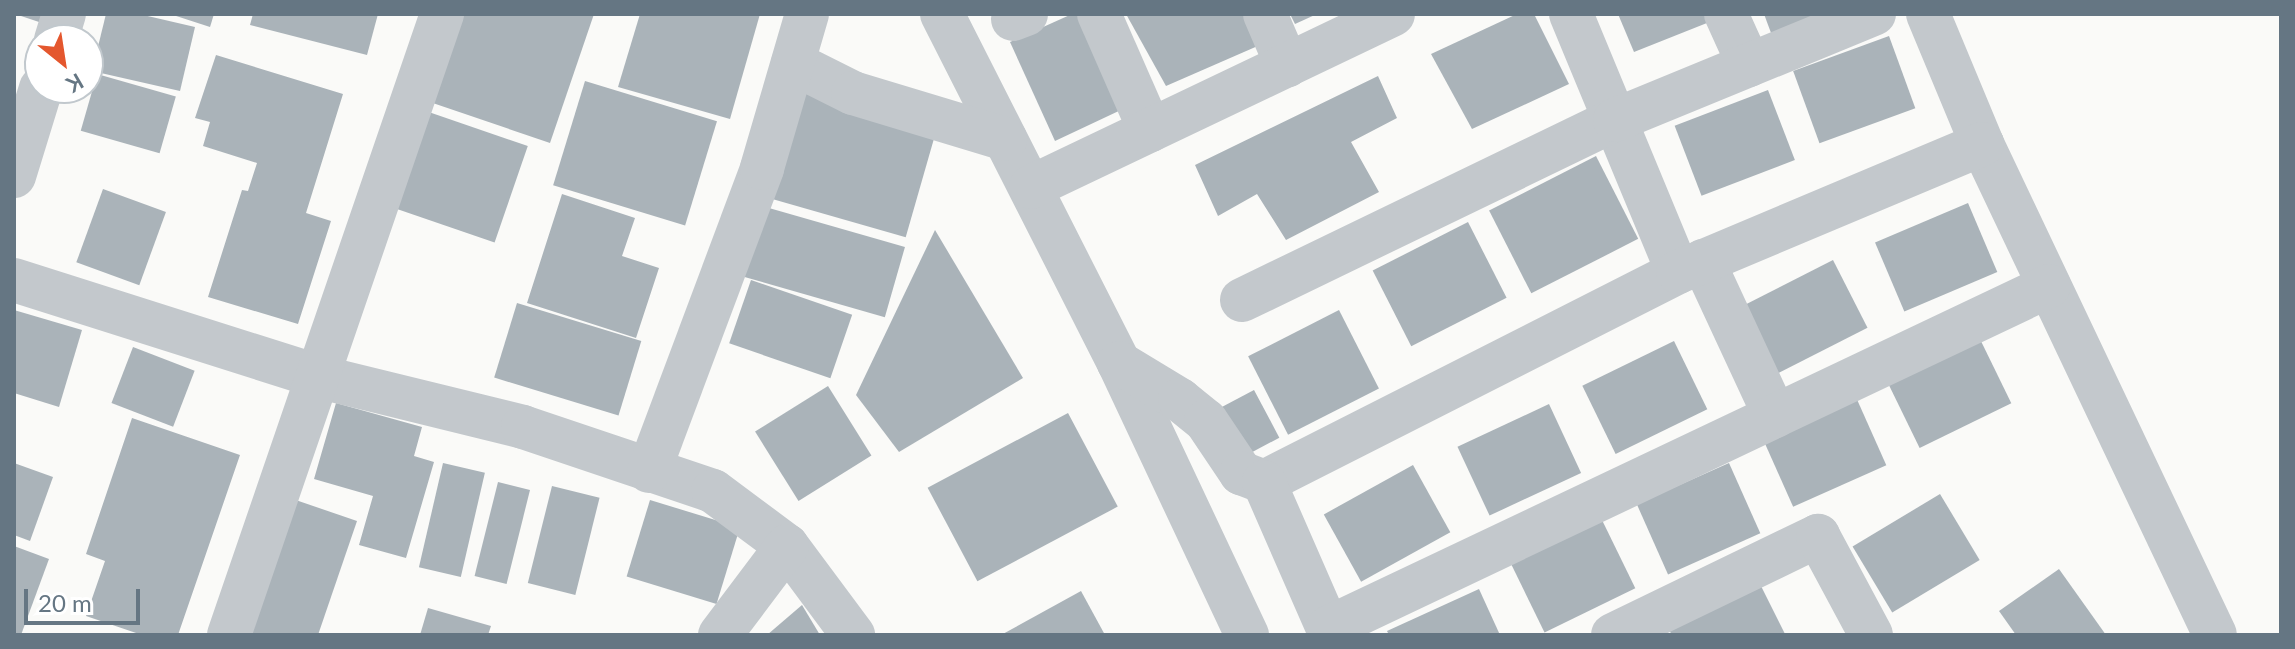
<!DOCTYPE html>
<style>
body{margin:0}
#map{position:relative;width:2295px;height:649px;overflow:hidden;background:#fafaf8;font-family:Lato,sans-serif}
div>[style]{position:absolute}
.building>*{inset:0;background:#aab3b9;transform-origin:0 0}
.minor>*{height:44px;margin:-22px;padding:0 22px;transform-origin:22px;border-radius:22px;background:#c3c8cc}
span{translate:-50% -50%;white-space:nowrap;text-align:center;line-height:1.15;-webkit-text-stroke:8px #fff;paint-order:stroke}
.frame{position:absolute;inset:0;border:16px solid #657683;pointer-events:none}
.north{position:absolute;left:24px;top:24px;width:80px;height:80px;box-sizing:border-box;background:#fff;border:2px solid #c1c8cd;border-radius:50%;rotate:150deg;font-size:22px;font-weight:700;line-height:32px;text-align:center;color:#657683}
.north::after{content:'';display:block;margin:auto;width:28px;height:36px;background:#e4572e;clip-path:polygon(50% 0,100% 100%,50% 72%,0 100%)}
.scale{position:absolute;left:24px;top:589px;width:116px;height:36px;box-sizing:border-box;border:4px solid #657683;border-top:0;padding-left:10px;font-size:24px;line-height:28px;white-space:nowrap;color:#657683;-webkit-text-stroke:6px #fff;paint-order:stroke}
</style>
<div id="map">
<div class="building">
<div style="clip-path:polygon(15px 14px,45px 14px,42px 23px)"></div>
<div style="clip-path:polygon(106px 14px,139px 14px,195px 27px,180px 91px,92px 71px)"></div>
<div style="clip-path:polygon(170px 14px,214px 14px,210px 27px)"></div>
<div style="clip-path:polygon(253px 14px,378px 14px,367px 55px,250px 25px)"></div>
<div style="clip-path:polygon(447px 14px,594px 14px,550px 143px,418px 98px)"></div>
<div style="clip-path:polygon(640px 14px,760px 14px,730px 119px,618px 87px)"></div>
<div style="clip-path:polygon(1072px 14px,1080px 14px,1123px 109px,1055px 141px,1010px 42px)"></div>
<div style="clip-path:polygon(1126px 14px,1245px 14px,1260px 45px,1166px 86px)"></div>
<div style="clip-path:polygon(1290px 14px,1317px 14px,1295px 24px)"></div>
<div style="clip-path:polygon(1517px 14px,1534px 14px,1569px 84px,1472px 129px,1431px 54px)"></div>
<div style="clip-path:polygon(1618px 14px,1709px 14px,1712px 21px,1634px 52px)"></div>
<div style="clip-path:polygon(1764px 14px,1845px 14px,1774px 41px)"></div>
<div style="left:1889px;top:36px;width:77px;height:102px;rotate:70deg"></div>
<div style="clip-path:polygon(216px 55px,343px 94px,306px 213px,331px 221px,298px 324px,208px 297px,242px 190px,248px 191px,257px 163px,203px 146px,210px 122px,195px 118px)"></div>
<div style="left:97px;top:74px;width:82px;height:59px;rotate:16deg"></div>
<div style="clip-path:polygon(1378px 76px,1397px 118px,1351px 142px,1379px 192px,1286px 240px,1257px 194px,1218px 216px,1195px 165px)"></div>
<div style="left:585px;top:81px;width:138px;height:109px;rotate:17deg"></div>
<div style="left:795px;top:90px;width:147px;height:111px;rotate:16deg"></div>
<div style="left:1768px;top:90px;width:75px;height:100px;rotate:69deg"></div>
<div style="left:420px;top:109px;width:114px;height:102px;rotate:19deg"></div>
<div style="left:1596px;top:156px;width:93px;height:120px;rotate:63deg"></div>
<div style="left:103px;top:189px;width:67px;height:78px;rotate:20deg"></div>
<div style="clip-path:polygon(562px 194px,635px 218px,622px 256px,659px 268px,636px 338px,527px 303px)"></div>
<div style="left:1968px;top:203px;width:75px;height:101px;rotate:67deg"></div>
<div style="left:755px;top:204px;width:156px;height:73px;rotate:16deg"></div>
<div style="left:1468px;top:222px;width:85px;height:107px;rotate:63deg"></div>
<div style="clip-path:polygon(935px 230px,1023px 378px,899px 452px,856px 395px)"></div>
<div style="left:1833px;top:260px;width:76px;height:102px;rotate:63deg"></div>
<div style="left:751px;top:280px;width:107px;height:67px;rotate:19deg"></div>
<div style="left:517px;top:303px;width:130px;height:78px;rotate:17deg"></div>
<div style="clip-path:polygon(14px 310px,82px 330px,59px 407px,14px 393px)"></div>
<div style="left:1339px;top:310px;width:88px;height:102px;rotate:63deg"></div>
<div style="left:1978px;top:335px;width:76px;height:102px;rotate:64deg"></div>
<div style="left:1674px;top:341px;width:76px;height:102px;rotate:64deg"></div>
<div style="left:133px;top:347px;width:66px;height:60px;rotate:21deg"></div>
<div style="left:828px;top:386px;width:82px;height:86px;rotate:58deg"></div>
<div style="left:1254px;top:390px;width:54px;height:38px;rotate:62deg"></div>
<div style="left:1855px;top:395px;width:77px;height:102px;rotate:66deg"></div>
<div style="clip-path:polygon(336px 403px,422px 427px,414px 456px,434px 462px,406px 558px,359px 545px,373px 496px,314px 479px)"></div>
<div style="left:1549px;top:404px;width:76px;height:101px;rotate:65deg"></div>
<div style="left:1068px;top:413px;width:106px;height:159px;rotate:62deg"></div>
<div style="clip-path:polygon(132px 418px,240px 455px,178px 635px,142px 635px,86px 616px,105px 561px,86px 554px)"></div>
<div style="clip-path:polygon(14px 463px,53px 477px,30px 541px,14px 535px)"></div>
<div style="left:443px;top:463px;width:43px;height:107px;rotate:13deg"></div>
<div style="left:1729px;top:463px;width:77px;height:101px;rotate:66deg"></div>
<div style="left:1413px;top:465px;width:77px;height:102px;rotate:61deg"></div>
<div style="left:498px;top:482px;width:33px;height:97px;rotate:14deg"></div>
<div style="left:552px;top:486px;width:49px;height:100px;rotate:14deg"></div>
<div style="left:1940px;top:494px;width:77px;height:102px;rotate:59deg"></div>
<div style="clip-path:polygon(284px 496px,357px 521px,318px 635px,237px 635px)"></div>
<div style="left:650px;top:500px;width:94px;height:80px;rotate:17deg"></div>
<div style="left:1602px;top:520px;width:76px;height:101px;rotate:64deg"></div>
<div style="clip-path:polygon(14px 546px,49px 559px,21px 635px,14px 635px)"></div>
<div style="clip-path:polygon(2059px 569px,2106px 635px,2016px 635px,1999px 611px)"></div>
<div style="clip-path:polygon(1755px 574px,1785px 634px,1672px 635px,1666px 625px)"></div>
<div style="clip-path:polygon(1479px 589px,1500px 635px,1389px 635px,1387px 631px)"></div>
<div style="clip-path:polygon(1081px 591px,1105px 635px,1001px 635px)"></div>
<div style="clip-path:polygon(802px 605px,820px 635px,767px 635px)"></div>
<div style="clip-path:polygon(428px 608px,491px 626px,488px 635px,420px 635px)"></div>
</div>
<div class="minor">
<div style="left:942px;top:14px;width:391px;rotate:63.1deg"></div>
<div style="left:1119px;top:363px;width:301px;rotate:64.8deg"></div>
<div style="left:1099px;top:14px;width:127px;rotate:66.3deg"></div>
<div style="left:1265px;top:14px;width:56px;rotate:66.7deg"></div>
<div style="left:1571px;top:14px;width:279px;rotate:67.5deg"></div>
<div style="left:1726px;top:14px;width:56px;rotate:65.7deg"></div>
<div style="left:1928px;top:14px;width:141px;rotate:67.4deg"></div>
<div style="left:1982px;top:144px;width:543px;rotate:64.61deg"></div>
<div style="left:1013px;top:19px;width:14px;rotate:-21deg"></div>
<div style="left:56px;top:40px;width:27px;rotate:-73deg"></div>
<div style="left:793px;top:63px;width:67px;rotate:26.6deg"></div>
<div style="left:853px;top:93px;width:159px;rotate:16.8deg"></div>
<div style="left:14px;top:176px;width:92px;rotate:-72.9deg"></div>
<div style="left:1031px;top:187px;width:401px;rotate:-25.5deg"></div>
<div style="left:1703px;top:261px;width:171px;rotate:65.1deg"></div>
<div style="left:14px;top:280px;width:321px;rotate:17.6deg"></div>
<div style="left:320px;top:377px;width:209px;rotate:13.8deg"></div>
<div style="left:523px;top:427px;width:200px;rotate:18.6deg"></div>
<div style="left:713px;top:491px;width:92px;rotate:36.6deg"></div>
<div style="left:787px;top:546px;width:111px;rotate:53.4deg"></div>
<div style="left:1242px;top:300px;width:414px;rotate:-25.8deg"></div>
<div style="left:1615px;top:120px;width:280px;rotate:-22.3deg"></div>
<div style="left:1119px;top:363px;width:71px;rotate:31.2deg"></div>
<div style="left:1180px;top:400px;width:33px;rotate:39deg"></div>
<div style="left:1206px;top:421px;width:63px;rotate:56.1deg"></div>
<div style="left:1241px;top:473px;width:25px;rotate:21deg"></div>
<div style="left:1264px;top:482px;width:464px;rotate:-26.9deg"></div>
<div style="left:1678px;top:272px;width:330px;rotate:-22.8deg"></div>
<div style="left:649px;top:471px;width:323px;rotate:-69.5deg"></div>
<div style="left:762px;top:168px;width:160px;rotate:-73.7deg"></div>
<div style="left:1264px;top:482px;width:167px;rotate:66.4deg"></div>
<div style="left:1328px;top:628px;width:798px;rotate:-25.38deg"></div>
<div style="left:229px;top:635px;width:657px;rotate:-71.07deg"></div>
<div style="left:720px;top:635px;width:111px;rotate:-53deg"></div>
<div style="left:1613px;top:635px;width:228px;rotate:-25.8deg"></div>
<div style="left:1818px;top:536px;width:112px;rotate:61.8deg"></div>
</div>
<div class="frame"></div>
<div class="north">K</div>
<div class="scale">20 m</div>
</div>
